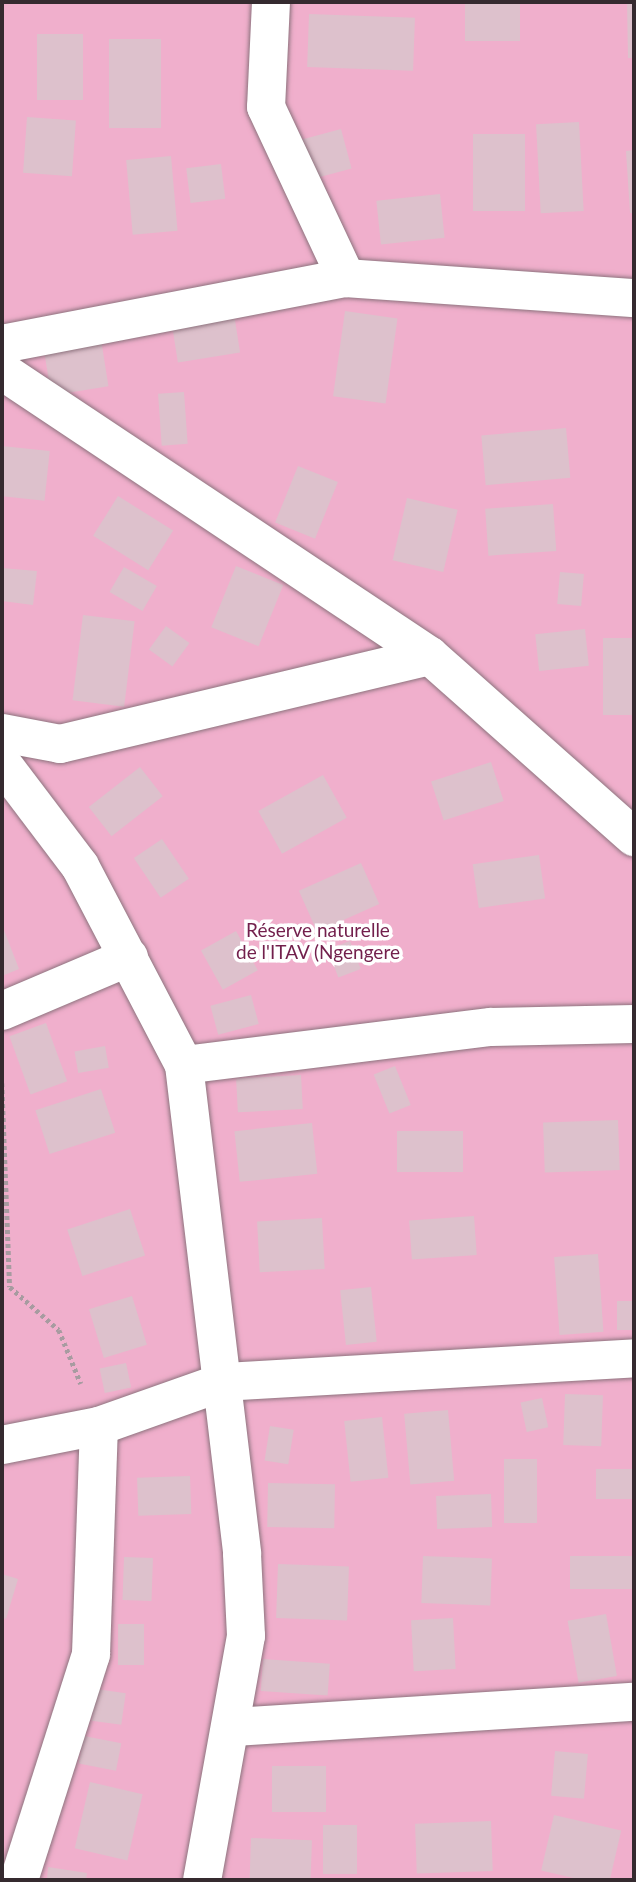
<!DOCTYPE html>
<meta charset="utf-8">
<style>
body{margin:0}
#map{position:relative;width:636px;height:1882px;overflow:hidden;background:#fcf0f5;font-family:Lato,sans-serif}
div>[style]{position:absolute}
.green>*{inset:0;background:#f0afcc;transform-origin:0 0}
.building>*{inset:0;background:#ddc1cc;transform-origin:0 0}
.path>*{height:4.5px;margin-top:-2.25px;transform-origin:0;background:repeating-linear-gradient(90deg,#a79ba0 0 3.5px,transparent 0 7px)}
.roads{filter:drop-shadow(0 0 2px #8d737e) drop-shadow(0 0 2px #8d737e)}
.minor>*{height:38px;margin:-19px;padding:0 19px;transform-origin:19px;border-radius:19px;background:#fff}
span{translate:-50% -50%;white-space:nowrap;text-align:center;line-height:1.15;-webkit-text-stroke:7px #fff;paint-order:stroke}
.park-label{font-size:19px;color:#721f4c}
.frame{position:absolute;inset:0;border:4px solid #352a2f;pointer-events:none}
</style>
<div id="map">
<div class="green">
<div style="left:2px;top:2px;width:632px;height:1878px"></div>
</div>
<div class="building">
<div style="left:465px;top:2px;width:55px;height:39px"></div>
<div style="clip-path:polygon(627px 2px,634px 2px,634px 58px,628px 58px)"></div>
<div style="left:309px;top:14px;width:106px;height:53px;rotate:2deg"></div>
<div style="left:37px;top:34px;width:46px;height:66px"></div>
<div style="left:109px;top:39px;width:52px;height:89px"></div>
<div style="left:27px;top:117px;width:49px;height:56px;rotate:4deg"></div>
<div style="left:579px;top:122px;width:89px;height:43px;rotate:87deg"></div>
<div style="left:341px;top:129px;width:41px;height:54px;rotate:75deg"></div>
<div style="left:473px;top:134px;width:52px;height:77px"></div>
<div style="clip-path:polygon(634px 150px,634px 213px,630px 213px,626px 151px)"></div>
<div style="left:171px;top:156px;width:75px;height:45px;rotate:85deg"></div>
<div style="left:221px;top:164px;width:35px;height:35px;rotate:83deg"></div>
<div style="left:440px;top:194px;width:44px;height:64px;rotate:84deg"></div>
<div style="left:345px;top:311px;width:53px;height:86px;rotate:8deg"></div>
<div style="left:234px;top:314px;width:39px;height:63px;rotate:81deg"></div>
<div style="left:100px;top:333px;width:54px;height:58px;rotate:81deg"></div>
<div style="left:184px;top:392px;width:52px;height:26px;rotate:86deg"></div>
<div style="left:566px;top:428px;width:50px;height:85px;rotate:85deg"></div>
<div style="left:2px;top:446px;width:48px;height:50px;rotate:6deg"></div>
<div style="left:298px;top:466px;width:43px;height:61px;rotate:22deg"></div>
<div style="left:118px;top:496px;width:65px;height:47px;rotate:32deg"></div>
<div style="left:407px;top:498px;width:52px;height:64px;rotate:13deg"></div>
<div style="left:553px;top:504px;width:47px;height:68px;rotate:86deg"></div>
<div style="left:236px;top:566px;width:51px;height:66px;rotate:22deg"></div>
<div style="left:124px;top:567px;width:38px;height:29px;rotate:30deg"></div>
<div style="clip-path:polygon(2px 568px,37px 571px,33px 605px,2px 601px)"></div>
<div style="left:560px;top:572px;width:24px;height:32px;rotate:5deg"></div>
<div style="left:83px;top:615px;width:52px;height:86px;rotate:7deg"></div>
<div style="left:166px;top:626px;width:29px;height:29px;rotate:36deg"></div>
<div style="left:585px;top:629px;width:37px;height:50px;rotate:84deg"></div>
<div style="left:634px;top:638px;width:77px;height:31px;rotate:90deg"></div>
<div style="left:491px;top:762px;width:41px;height:63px;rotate:72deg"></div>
<div style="left:140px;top:767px;width:37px;height:65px;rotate:52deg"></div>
<div style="left:323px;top:775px;width:49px;height:74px;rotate:61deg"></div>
<div style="left:162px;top:839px;width:48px;height:34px;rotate:56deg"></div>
<div style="left:539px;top:855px;width:44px;height:67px;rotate:82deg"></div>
<div style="left:361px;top:863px;width:45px;height:68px;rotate:66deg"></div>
<div style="clip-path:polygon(2px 925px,19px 969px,2px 976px)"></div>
<div style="left:236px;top:931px;width:45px;height:40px;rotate:61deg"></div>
<div style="left:350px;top:941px;width:30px;height:24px;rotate:69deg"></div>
<div style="left:251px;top:995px;width:30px;height:42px;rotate:75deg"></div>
<div style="left:46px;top:1023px;width:62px;height:39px;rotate:70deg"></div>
<div style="left:105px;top:1046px;width:22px;height:31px;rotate:80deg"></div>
<div style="left:395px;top:1066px;width:42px;height:23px;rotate:68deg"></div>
<div style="left:301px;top:1075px;width:34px;height:65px;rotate:87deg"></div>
<div style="left:101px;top:1089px;width:46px;height:69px;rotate:72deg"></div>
<div style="left:618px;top:1120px;width:50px;height:75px;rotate:88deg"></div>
<div style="left:312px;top:1123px;width:51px;height:78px;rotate:84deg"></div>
<div style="left:397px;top:1131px;width:66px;height:41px"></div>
<div style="left:130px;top:1209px;width:49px;height:66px;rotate:72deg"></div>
<div style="left:474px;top:1216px;width:39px;height:65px;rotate:86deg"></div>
<div style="left:322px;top:1218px;width:51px;height:65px;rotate:87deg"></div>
<div style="left:598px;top:1254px;width:78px;height:44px;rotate:86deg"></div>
<div style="left:371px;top:1287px;width:55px;height:31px;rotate:84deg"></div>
<div style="left:132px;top:1296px;width:51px;height:45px;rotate:73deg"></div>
<div style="left:617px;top:1301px;width:17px;height:29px"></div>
<div style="left:126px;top:1363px;width:25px;height:27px;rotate:78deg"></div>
<div style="left:565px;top:1394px;width:38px;height:51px;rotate:2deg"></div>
<div style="left:542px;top:1398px;width:30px;height:22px;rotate:78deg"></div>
<div style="left:448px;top:1410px;width:71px;height:44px;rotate:85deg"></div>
<div style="left:382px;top:1417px;width:61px;height:38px;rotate:84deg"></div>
<div style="left:270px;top:1426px;width:24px;height:35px;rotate:9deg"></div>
<div style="left:504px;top:1459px;width:33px;height:64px"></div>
<div style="left:634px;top:1469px;width:30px;height:38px;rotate:90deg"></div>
<div style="left:190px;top:1476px;width:38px;height:53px;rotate:88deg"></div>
<div style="left:268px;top:1483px;width:67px;height:44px;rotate:1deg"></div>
<div style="left:491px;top:1494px;width:33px;height:55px;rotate:88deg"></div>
<div style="left:423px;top:1556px;width:69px;height:47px;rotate:2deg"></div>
<div style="left:634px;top:1556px;width:33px;height:64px;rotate:90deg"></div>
<div style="left:124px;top:1557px;width:29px;height:43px;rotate:2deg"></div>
<div style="left:278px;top:1564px;width:71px;height:54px;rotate:2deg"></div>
<div style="clip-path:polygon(2px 1574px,18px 1579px,6px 1619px,2px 1617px)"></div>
<div style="left:606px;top:1614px;width:63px;height:39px;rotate:80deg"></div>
<div style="left:453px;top:1618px;width:51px;height:42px;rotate:87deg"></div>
<div style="left:118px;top:1624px;width:26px;height:41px"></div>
<div style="left:263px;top:1659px;width:67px;height:32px;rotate:4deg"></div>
<div style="left:96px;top:1689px;width:30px;height:32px;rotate:8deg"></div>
<div style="left:84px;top:1736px;width:38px;height:28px;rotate:11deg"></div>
<div style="left:555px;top:1751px;width:33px;height:45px;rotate:5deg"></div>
<div style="left:272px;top:1766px;width:54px;height:46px"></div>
<div style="left:90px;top:1782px;width:54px;height:68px;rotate:13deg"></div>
<div style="left:554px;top:1815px;width:69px;height:57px;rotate:13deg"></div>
<div style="left:491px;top:1821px;width:50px;height:76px;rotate:88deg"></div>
<div style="left:323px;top:1825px;width:34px;height:49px"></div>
<div style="left:251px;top:1838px;width:61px;height:42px;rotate:2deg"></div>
<div style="clip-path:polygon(48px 1867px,87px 1873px,86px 1880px,47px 1880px)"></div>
</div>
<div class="path">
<div style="left:2px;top:1083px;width:204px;rotate:87.8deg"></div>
<div style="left:10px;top:1287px;width:65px;rotate:41.3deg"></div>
<div style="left:59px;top:1330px;width:58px;rotate:67.8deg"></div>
</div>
<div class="roads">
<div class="minor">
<div style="left:271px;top:2px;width:105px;rotate:92.7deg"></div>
<div style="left:266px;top:107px;width:189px;rotate:64.9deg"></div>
<div style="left:2px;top:344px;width:350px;rotate:-10.9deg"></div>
<div style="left:346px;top:278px;width:289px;rotate:4deg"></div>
<div style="left:2px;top:371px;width:514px;rotate:33.66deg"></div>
<div style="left:430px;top:656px;width:273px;rotate:41.6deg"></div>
<div style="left:2px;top:733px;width:59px;rotate:10.7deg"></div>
<div style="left:60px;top:744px;width:380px;rotate:-13.4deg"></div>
<div style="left:2px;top:763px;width:129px;rotate:52.9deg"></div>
<div style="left:80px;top:866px;width:225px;rotate:62.4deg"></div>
<div style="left:184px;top:1065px;width:492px;rotate:83.2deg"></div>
<div style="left:242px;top:1554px;width:82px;rotate:87.2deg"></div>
<div style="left:246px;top:1636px;width:248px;rotate:100.2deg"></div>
<div style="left:2px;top:1011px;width:138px;rotate:-23deg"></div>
<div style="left:184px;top:1065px;width:309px;rotate:-7.1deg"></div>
<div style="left:491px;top:1027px;width:143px;rotate:-1.2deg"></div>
<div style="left:2px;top:1445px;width:99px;rotate:-11.1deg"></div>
<div style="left:99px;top:1426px;width:132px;rotate:-19.5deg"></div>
<div style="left:223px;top:1382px;width:412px;rotate:-3.3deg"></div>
<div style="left:233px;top:1727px;width:402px;rotate:-3.6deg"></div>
<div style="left:19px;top:1880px;width:237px;rotate:-72.3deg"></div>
<div style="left:91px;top:1654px;width:228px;rotate:-88deg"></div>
</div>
</div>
<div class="park-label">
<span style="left:318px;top:941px">Réserve naturelle<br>de l'ITAV (Ngengere</span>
</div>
<div class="frame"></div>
</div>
